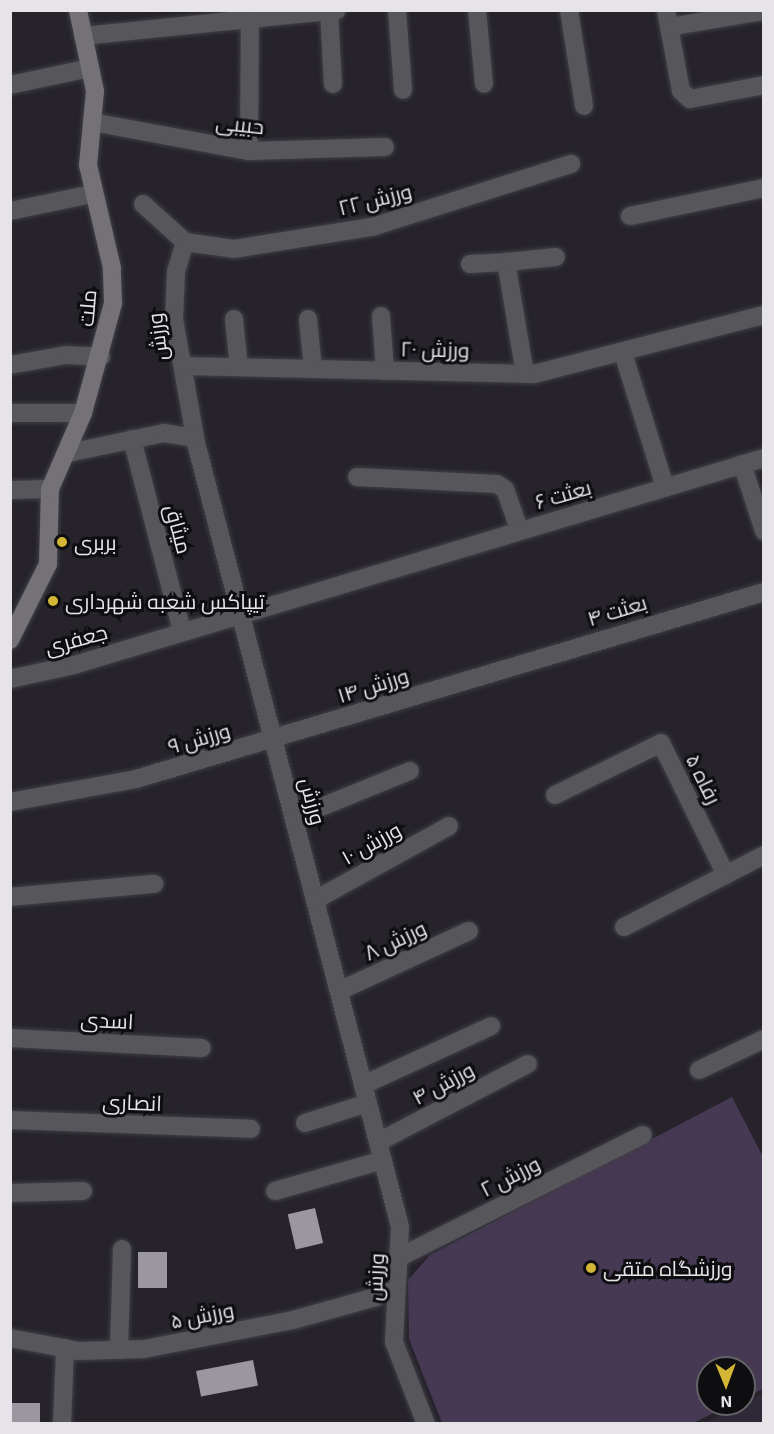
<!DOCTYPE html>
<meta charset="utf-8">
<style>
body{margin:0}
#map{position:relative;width:774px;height:1434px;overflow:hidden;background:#26232b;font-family:"Exo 2",Cairo,sans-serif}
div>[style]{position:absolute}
.built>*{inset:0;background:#2f2836}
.green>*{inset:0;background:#463954}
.building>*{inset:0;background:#9b97a1;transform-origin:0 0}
.roads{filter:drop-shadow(0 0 2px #413e46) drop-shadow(0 0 2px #413e46)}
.street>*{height:18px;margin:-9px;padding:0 9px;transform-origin:9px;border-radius:9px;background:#57565a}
.secondary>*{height:18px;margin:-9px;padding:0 9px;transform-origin:9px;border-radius:9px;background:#747177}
.dots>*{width:16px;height:16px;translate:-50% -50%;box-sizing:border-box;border:3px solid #0e0d10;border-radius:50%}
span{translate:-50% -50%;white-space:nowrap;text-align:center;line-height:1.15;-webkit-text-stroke:6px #0e0d10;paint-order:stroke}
.street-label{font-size:21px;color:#e6e3e9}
.poi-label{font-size:21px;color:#e6e3e9}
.left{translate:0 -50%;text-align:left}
.frame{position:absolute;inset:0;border:12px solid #e6e3e9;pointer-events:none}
.north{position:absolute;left:696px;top:1356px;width:60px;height:60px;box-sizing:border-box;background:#0e0d10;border:2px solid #646367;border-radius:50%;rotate:179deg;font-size:16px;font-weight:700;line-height:24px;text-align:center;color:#e6e3e9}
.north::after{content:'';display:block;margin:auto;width:21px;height:27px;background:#d3b635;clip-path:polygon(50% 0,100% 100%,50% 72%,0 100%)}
</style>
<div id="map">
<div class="built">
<div style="clip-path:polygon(763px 1393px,763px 1423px,704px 1423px,744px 1404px)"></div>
</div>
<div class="green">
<div style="clip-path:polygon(732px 1097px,763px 1157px,763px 1389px,744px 1398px,744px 1368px,708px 1368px,708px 1404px,732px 1404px,693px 1423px,442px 1423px,409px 1339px,408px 1280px,430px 1255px)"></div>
</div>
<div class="building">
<div style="left:315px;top:1208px;width:36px;height:28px;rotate:77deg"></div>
<div style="left:138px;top:1252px;width:29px;height:36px"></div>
<div style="left:253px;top:1360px;width:26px;height:58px;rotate:79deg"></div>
<div style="left:10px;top:1403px;width:30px;height:21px"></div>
</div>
<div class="roads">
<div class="street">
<div style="left:397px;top:10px;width:80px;rotate:85.7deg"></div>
<div style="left:477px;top:10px;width:74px;rotate:84.6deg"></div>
<div style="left:569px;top:10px;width:97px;rotate:81.1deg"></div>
<div style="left:666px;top:10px;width:82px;rotate:79.5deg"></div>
<div style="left:681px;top:91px;width:12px;rotate:42deg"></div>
<div style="left:690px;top:99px;width:75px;rotate:-10.7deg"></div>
<div style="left:329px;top:11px;width:73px;rotate:86.9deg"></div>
<div style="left:669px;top:27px;width:96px;rotate:-9.6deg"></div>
<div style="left:83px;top:36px;width:255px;rotate:-5.8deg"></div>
<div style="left:10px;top:85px;width:82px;rotate:-12deg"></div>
<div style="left:92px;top:122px;width:160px;rotate:10.5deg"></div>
<div style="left:249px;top:151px;width:136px;rotate:-1.7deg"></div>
<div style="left:249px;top:151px;width:130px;rotate:-89.6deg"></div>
<div style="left:143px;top:204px;width:57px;rotate:42.1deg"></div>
<div style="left:185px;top:242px;width:31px;rotate:107deg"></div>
<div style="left:176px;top:272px;width:47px;rotate:92.4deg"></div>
<div style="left:174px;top:319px;width:126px;rotate:79.9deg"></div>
<div style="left:196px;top:443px;width:810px;rotate:75.41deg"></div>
<div style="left:400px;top:1227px;width:115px;rotate:93deg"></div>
<div style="left:394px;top:1342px;width:88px;rotate:68.7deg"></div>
<div style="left:10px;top:211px;width:84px;rotate:-11.7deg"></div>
<div style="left:630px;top:216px;width:137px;rotate:-11.8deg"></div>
<div style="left:185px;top:242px;width:49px;rotate:8.1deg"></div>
<div style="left:234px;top:249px;width:140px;rotate:-9.1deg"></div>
<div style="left:372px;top:227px;width:209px;rotate:-17.6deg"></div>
<div style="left:470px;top:264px;width:36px;rotate:-3deg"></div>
<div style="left:381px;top:316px;width:55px;rotate:85.8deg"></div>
<div style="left:234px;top:319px;width:48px;rotate:84.1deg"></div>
<div style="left:308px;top:319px;width:50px;rotate:84.3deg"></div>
<div style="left:623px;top:353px;width:140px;rotate:72.6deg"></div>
<div style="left:10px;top:365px;width:57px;rotate:-10.1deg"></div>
<div style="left:66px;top:355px;width:35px;rotate:3deg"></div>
<div style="left:183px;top:366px;width:351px;rotate:1.3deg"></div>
<div style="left:534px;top:374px;width:237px;rotate:-14.4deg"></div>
<div style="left:525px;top:374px;width:114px;rotate:-99.6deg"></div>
<div style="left:506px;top:262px;width:50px;rotate:-5.7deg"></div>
<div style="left:10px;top:413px;width:73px"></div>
<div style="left:132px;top:439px;width:198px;rotate:75.4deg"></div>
<div style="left:68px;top:453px;width:98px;rotate:-11.8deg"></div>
<div style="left:164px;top:433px;width:31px;rotate:9deg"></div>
<div style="left:742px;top:464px;width:71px;rotate:71.8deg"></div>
<div style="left:357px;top:477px;width:140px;rotate:2.9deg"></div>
<div style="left:497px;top:484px;width:9px;rotate:32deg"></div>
<div style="left:505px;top:489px;width:42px;rotate:70.7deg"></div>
<div style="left:10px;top:490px;width:40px;rotate:-1.4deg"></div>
<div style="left:10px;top:679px;width:66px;rotate:-12.3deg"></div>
<div style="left:74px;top:665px;width:720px;rotate:-16.7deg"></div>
<div style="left:555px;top:795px;width:118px;rotate:-26.1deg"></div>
<div style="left:661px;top:743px;width:147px;rotate:63.8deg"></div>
<div style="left:10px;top:802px;width:128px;rotate:-10.3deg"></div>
<div style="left:136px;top:779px;width:655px;rotate:-16.58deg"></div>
<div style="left:294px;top:818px;width:125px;rotate:-22.1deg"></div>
<div style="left:10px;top:897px;width:145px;rotate:-5.2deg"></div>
<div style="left:315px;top:900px;width:153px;rotate:-28.9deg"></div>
<div style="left:624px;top:927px;width:157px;rotate:-27.2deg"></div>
<div style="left:339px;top:991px;width:143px;rotate:-24.8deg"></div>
<div style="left:10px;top:1038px;width:192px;rotate:3deg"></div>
<div style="left:699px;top:1070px;width:72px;rotate:-25.5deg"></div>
<div style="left:363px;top:1085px;width:141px;rotate:-24.7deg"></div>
<div style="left:10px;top:1120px;width:241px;rotate:2.1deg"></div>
<div style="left:305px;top:1123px;width:66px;rotate:-17.6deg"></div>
<div style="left:378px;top:1142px;width:169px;rotate:-27.5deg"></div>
<div style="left:275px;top:1191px;width:112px;rotate:-16deg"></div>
<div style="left:10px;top:1193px;width:73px;rotate:-1.6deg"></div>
<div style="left:398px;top:1258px;width:274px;rotate:-26.7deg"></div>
<div style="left:10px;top:1338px;width:69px;rotate:10.8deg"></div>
<div style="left:78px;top:1351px;width:66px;rotate:-1.7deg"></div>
<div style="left:144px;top:1349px;width:152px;rotate:-11deg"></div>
<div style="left:293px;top:1320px;width:86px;rotate:-15.5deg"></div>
<div style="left:376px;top:1297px;width:23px;rotate:-31deg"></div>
<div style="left:119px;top:1350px;width:101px;rotate:-88.3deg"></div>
<div style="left:62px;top:1424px;width:76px;rotate:-87.7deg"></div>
</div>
<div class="secondary">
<div style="left:10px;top:640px;width:85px;rotate:-63.4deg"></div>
<div style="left:48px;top:564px;width:75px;rotate:-88.5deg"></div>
<div style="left:50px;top:489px;width:83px;rotate:-66.5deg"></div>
<div style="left:83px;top:413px;width:114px;rotate:-74.7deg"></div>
<div style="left:113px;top:303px;width:35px;rotate:-92deg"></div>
<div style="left:112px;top:268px;width:106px;rotate:-103.1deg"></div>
<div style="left:88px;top:165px;width:74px;rotate:-84.6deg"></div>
<div style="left:95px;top:91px;width:83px;rotate:-101.9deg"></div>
</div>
</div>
<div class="dots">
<div style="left:62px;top:542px;background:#d3b635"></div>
<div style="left:53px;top:601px;background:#d3b635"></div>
<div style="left:591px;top:1268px;background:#d3b635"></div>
</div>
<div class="street-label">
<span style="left:240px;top:124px;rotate:6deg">حبیبی</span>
<span style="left:375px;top:199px;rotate:-14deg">ورزش ۲۲</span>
<span style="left:87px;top:308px;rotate:-85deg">ملت</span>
<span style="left:157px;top:337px;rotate:-97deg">ورزش</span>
<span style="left:435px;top:349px;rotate:1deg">ورزش ۲۰</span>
<span style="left:563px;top:494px;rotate:-16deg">بعثت ۶</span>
<span style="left:179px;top:529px;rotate:75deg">میثاق</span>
<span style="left:617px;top:610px;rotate:-17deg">بعثت ۴</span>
<span style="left:76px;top:639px;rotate:-15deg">جعفری</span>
<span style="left:373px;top:685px;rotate:-17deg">ورزش ۱۴</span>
<span style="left:199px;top:738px;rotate:-16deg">ورزش ۹</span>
<span style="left:704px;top:779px;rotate:64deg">رفاه ۵</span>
<span style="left:313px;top:801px;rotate:75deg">ورزش</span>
<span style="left:371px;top:843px;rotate:-29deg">ورزش ۱۰</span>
<span style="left:395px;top:940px;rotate:-25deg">ورزش ۸</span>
<span style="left:107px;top:1020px;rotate:3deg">اسدی</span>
<span style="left:443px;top:1083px;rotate:-28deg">ورزش ۴</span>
<span style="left:132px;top:1102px;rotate:2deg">انصاری</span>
<span style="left:510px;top:1176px;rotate:-27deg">ورزش ۲</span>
<span style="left:375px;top:1277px;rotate:-87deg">ورزش</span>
<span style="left:202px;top:1315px;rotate:-11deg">ورزش ۵</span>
</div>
<div class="poi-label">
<span class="left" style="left:74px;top:542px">بربری</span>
<span class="left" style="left:65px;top:601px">تیپاکس شعبه شهرداری</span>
<span class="left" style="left:603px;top:1268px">ورزشگاه متقی</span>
</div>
<div class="frame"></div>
<div class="north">N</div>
</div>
